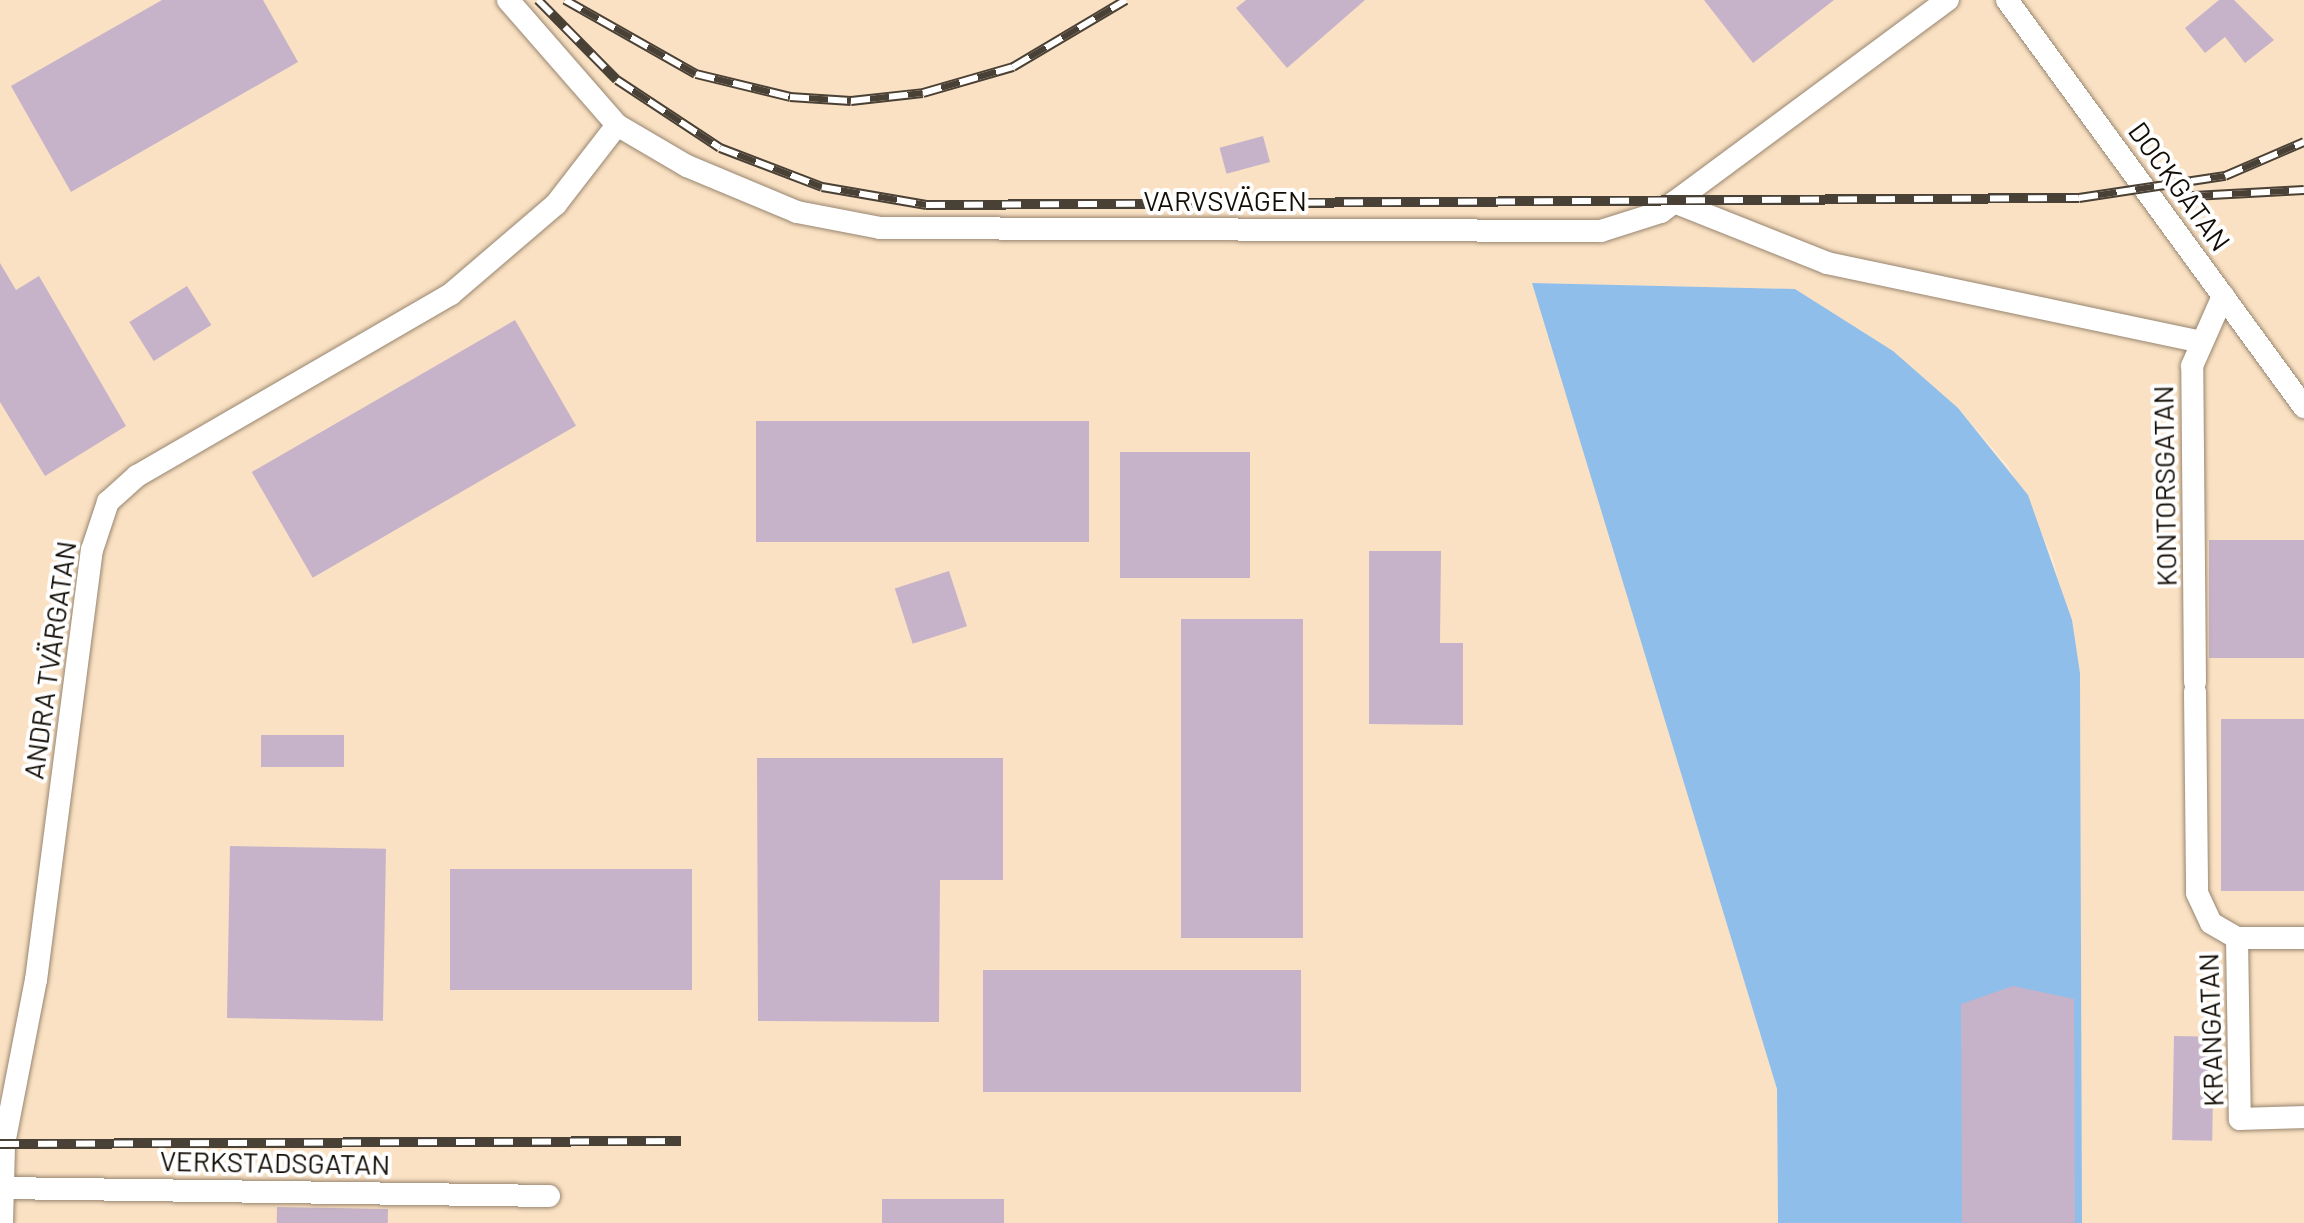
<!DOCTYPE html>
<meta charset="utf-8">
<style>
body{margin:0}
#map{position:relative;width:2304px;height:1223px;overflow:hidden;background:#feead3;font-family:Barlow,sans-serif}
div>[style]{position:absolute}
.built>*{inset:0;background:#fae1c3}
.water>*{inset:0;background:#8fbeeb}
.building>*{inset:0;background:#c6b3c9;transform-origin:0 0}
.roads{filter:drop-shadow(0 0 2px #978570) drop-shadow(0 0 2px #978570)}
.street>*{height:22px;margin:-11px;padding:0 11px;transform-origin:11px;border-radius:11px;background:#fff}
.rail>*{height:10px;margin-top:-5px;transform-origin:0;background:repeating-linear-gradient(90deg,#fff 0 19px,#4a4136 0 38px);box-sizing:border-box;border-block:2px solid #4a4136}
span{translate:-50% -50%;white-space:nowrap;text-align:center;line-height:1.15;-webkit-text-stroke:8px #fff;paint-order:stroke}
.street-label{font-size:28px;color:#130d06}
</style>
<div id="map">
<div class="built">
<div style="clip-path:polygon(0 0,2304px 0,2304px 1223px,2082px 1223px,2080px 673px,2053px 558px,2009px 467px,1958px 408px,1795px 289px,1533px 283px,1777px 1089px,1778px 1223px,0 1223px)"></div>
</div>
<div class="water">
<div style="clip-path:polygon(1532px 283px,1795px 289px,1893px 351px,1958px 408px,2028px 495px,2072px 620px,2080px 673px,2082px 1223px,1778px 1223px,1777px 1089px)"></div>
</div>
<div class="building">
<div style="clip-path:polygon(162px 0,263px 0,298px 62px,71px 192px,11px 86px)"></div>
<div style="clip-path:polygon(1246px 0,1365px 0,1287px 68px,1236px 8px)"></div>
<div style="clip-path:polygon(1704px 0,1834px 0,1753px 63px)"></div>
<div style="clip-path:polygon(2219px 0,2234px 0,2274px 40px,2245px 63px,2225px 37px,2205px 53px,2185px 28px)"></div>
<div style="left:1263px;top:136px;width:27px;height:45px;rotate:75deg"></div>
<div style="clip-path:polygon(0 263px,16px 290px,39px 276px,126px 426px,45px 476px,0 402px)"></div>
<div style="left:187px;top:286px;width:46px;height:68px;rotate:58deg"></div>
<div style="left:515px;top:320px;width:122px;height:304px;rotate:60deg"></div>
<div style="left:1089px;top:421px;width:121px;height:333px;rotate:90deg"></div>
<div style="left:1120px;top:452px;width:130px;height:126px"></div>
<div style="left:2209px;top:540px;width:95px;height:118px"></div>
<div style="clip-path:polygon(1369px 551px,1441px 551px,1440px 643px,1463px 643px,1463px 725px,1369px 724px)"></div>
<div style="left:949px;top:571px;width:58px;height:57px;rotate:72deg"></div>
<div style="left:1181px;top:619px;width:122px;height:319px"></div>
<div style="left:2304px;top:719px;width:172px;height:83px;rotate:90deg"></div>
<div style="left:261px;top:735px;width:83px;height:32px"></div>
<div style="clip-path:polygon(757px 758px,1003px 758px,1003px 880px,940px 880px,939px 1022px,758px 1021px)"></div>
<div style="left:230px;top:846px;width:156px;height:172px;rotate:1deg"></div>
<div style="left:450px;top:869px;width:242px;height:121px"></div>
<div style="left:1301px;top:970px;width:122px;height:318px;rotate:90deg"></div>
<div style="clip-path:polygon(2013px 986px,2074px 999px,2075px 1223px,1962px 1223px,1961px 1004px)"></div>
<div style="left:2174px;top:1036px;width:40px;height:104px;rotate:1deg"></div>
<div style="left:882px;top:1199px;width:122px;height:24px"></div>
<div style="left:277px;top:1207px;width:111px;height:16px;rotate:1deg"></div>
</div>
<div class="roads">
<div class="street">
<div style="left:508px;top:0;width:166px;rotate:48.9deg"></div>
<div style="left:617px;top:125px;width:81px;rotate:30.4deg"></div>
<div style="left:687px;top:166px;width:119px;rotate:22.7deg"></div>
<div style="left:797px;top:212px;width:85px;rotate:10.9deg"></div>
<div style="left:880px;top:228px;width:721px;rotate:0.24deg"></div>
<div style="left:1601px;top:231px;width:63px;rotate:-17.6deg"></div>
<div style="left:1661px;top:212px;width:357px;rotate:-36.5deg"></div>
<div style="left:2007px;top:0;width:504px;rotate:53.88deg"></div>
<div style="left:1674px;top:202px;width:165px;rotate:21.7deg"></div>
<div style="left:1827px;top:263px;width:378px;rotate:11.9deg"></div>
<div style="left:2195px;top:682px;width:316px;rotate:-90.5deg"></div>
<div style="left:2192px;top:366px;width:77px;rotate:-66.1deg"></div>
<div style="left:2195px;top:692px;width:201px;rotate:89.4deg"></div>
<div style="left:2197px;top:893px;width:33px;rotate:65deg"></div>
<div style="left:2211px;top:923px;width:30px;rotate:30deg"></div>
<div style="left:2237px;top:938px;width:67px"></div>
<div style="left:2237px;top:938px;width:181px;rotate:89.1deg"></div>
<div style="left:2240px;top:1119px;width:64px;rotate:-1.8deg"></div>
<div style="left:0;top:1188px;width:549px;rotate:0.83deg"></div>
<div style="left:2px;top:1223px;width:79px;rotate:-88.5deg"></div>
<div style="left:4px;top:1144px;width:167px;rotate:-79deg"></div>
<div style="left:36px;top:980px;width:434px;rotate:-82.6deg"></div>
<div style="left:92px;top:550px;width:51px;rotate:-71.6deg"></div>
<div style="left:108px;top:502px;width:39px;rotate:-42deg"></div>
<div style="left:137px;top:476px;width:363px;rotate:-30.1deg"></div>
<div style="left:451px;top:294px;width:138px;rotate:-40.6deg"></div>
<div style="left:556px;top:204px;width:100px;rotate:-52.3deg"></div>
</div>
</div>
<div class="rail">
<div style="left:538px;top:0;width:112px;rotate:45.4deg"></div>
<div style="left:617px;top:80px;width:123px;rotate:33.4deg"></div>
<div style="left:720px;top:148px;width:109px;rotate:20.9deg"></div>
<div style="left:822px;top:187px;width:106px;rotate:9.8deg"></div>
<div style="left:926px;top:205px;width:1153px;rotate:-0.35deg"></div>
<div style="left:2079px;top:198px;width:148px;rotate:-8.6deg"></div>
<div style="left:2225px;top:176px;width:86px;rotate:-23.3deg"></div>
<div style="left:565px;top:0;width:150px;rotate:29.5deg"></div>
<div style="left:696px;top:74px;width:97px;rotate:13.7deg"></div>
<div style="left:790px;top:97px;width:61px;rotate:3.8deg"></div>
<div style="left:851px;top:101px;width:72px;rotate:-6.3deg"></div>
<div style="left:923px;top:93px;width:94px;rotate:-16.1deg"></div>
<div style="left:1013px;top:67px;width:131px;rotate:-30.7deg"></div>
<div style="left:2175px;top:197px;width:129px;rotate:-3.1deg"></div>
<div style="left:0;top:1144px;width:681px;rotate:-0.25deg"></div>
</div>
<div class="street-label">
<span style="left:2180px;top:186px;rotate:54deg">DOCKGATAN</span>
<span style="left:1225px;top:200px">VARVSVÄGEN</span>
<span style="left:2164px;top:486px;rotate:-91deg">KONTORSGATAN</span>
<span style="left:49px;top:660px;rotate:-82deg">ANDRA TVÄRGATAN</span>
<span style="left:2210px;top:1030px;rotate:-92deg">KRANGATAN</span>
<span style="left:275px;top:1162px;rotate:1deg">VERKSTADSGATAN</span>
</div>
</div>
